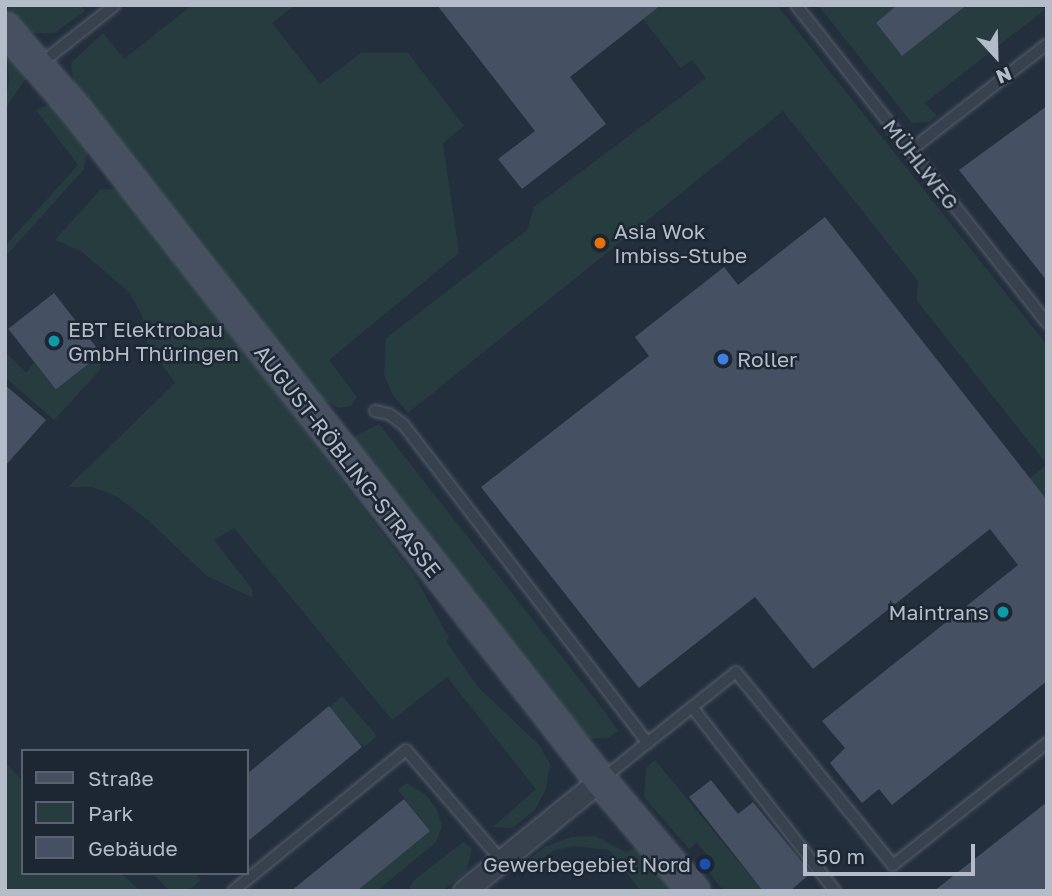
<!DOCTYPE html>
<meta charset="utf-8">
<style>
body{margin:0}
#map{position:relative;width:1052px;height:896px;overflow:hidden;background:#242f3e;font-family:"Golos Text",sans-serif}
div>[style]{position:absolute}
.green>*{inset:0;background:#263c3f;transform-origin:0 0}
.building>*{inset:0;background:#455162;transform-origin:0 0}
.roads{filter:drop-shadow(0 0 2px #565f6c) drop-shadow(0 0 2px #565f6c)}
.lane>*{height:10px;margin:-5px;padding:0 5px;transform-origin:5px;border-radius:5px;background:#38414e}
.street>*{height:21px;margin:-10.5px;padding:0 10.5px;transform-origin:10.5px;border-radius:10.5px;background:#38414e}
.secondary>*{height:30px;margin:-15px;padding:0 15px;transform-origin:15px;border-radius:15px;background:#465061}
.dots>*{width:19px;height:19px;translate:-50% -50%;box-sizing:border-box;border:4px solid #1d2633;border-radius:50%}
span{translate:-50% -50%;white-space:nowrap;text-align:center;line-height:1.15;-webkit-text-stroke:5px #1d2633;paint-order:stroke}
.street-label{font-size:21px;color:#b4bcc9}
.poi-label{font-size:21px;color:#b4bcc9}
.left{translate:0 -50%;text-align:left}
.right{translate:-100% -50%;text-align:right}
.frame{position:absolute;inset:0;border:7px solid #b4bcc9;pointer-events:none}
.legend{position:absolute;left:21px;top:749px;width:228px;height:126px;box-sizing:border-box;background:#1d2633;border:2px solid #59626f;margin:0;padding:9px 12px;list-style:none;font-size:21px;color:#b4bcc9}
.legend li{display:flex;align-items:center;gap:14px;height:35px}
.legend b{width:35px;border:2px solid #59626f}
.north{position:absolute;left:961px;top:21px;width:70px;height:70px;-webkit-text-stroke:5px #1d2633;paint-order:stroke;rotate:158deg;font-size:19px;font-weight:700;line-height:28px;text-align:center;color:#b4bcc9}
.north::after{content:'';display:block;margin:auto;width:24px;height:32px;background:#b4bcc9;clip-path:polygon(50% 0,100% 100%,50% 72%,0 100%)}
.scale{position:absolute;left:803px;top:844px;width:172px;height:32px;box-sizing:border-box;border:4px solid #b4bcc9;border-top:0;padding-left:9px;font-size:21px;line-height:24px;white-space:nowrap;color:#b4bcc9;-webkit-text-stroke:5px #1d2633;paint-order:stroke}
</style>
<div id="map">
<div class="green">
<div style="clip-path:polygon(5px 5px,80px 5px,85px 11px,54px 33px,33px 33px,17px 24px)"></div>
<div style="clip-path:polygon(192px 5px,295px 5px,272px 23px,320px 84px,361px 53px,408px 53px,464px 126px,443px 143px,459px 253px,329px 360px,357px 397px,351px 406px,338px 408px,318px 397px,94px 117px,74px 84px,71px 63px,103px 33px,124px 59px)"></div>
<div style="clip-path:polygon(661px 5px,777px 5px,1047px 345px,1047px 500px,1030px 478px,1047px 464px,917px 301px,918px 281px,783px 111px,408px 413px,392px 394px,384px 374px,386px 338px,527px 230px,534px 207px,706px 78px,692px 60px,681px 68px,643px 19px)"></div>
<div style="clip-path:polygon(818px 5px,897px 5px,876px 23px,902px 56px,967px 5px,1047px 8px,925px 103px,937px 116px,929px 122px,912px 123px)"></div>
<div style="clip-path:polygon(5px 47px,29px 74px,5px 109px,9px 77px)"></div>
<div style="clip-path:polygon(52px 104px,88px 147px,84px 169px,5px 257px,5px 246px,78px 165px,36px 110px)"></div>
<div style="clip-path:polygon(119px 188px,414px 575px,449px 638px,446px 641px,478px 687px,539px 745px,550px 764px,546px 789px,535px 810px,512px 828px,493px 827px,536px 789px,447px 677px,392px 720px,234px 528px,214px 540px,252px 589px,253px 598px,207px 576px,149px 521px,116px 496px,92px 487px,68px 487px,175px 383px,148px 345px,142px 316px,130px 293px,81px 251px,55px 240px,100px 190px)"></div>
<div style="clip-path:polygon(7px 354px,26px 373px,34px 363px,55px 389px,99px 356px,101px 369px,54px 420px,5px 377px)"></div>
<div style="clip-path:polygon(379px 424px,606px 713px,618px 731px,608px 738px,590px 739px,518px 657px,354px 449px,353px 437px)"></div>
<div style="left:342px;top:696px;width:53px;height:17px;rotate:49deg"></div>
<div style="clip-path:polygon(655px 760px,763px 891px,724px 891px,705px 868px,712px 861px,697px 842px,689px 849px,644px 797px,646px 768px)"></div>
<div style="clip-path:polygon(5px 763px,23px 781px,23px 873px,121px 873px,140px 891px,5px 891px)"></div>
<div style="clip-path:polygon(406px 783px,425px 794px,437px 810px,442px 827px,436px 842px,377px 891px,357px 891px,430px 831px,398px 790px)"></div>
<div style="clip-path:polygon(595px 836px,626px 852px,636px 848px,673px 891px,641px 891px,609px 850px,575px 846px,554px 850px,520px 875px,517px 869px,546px 846px,572px 837px)"></div>
<div style="clip-path:polygon(463px 842px,472px 848px,467px 871px,443px 891px,408px 891px,413px 881px)"></div>
<div style="clip-path:polygon(152px 873px,195px 873px,201px 880px,188px 891px,170px 891px)"></div>
</div>
<div class="building">
<div style="clip-path:polygon(437px 5px,661px 5px,570px 77px,606px 124px,522px 189px,498px 159px,535px 131px)"></div>
<div style="clip-path:polygon(897px 5px,967px 5px,902px 56px,876px 23px)"></div>
<div style="clip-path:polygon(1047px 106px,1047px 281px,959px 170px)"></div>
<div style="clip-path:polygon(825px 217px,1047px 500px,1047px 681px,892px 805px,879px 789px,862px 803px,830px 763px,845px 748px,822px 721px,1018px 565px,990px 529px,813px 669px,755px 597px,639px 688px,481px 487px,649px 356px,635px 337px,724px 267px,738px 285px)"></div>
<div style="left:54px;top:293px;width:77px;height:58px;rotate:52deg"></div>
<div style="clip-path:polygon(5px 385px,46px 420px,5px 466px)"></div>
<div style="clip-path:polygon(329px 706px,362px 747px,247px 842px,247px 774px)"></div>
<div style="clip-path:polygon(711px 780px,738px 814px,753px 802px,811px 873px,790px 891px,763px 891px,689px 797px)"></div>
<div style="clip-path:polygon(404px 799px,430px 831px,357px 891px,291px 891px)"></div>
<div style="clip-path:polygon(1047px 802px,1047px 891px,934px 891px)"></div>
</div>
<div class="roads">
<div class="lane">
<div style="left:796px;top:5px;width:405px;rotate:51.7deg"></div>
<div style="left:40px;top:64px;width:95px;rotate:-38.2deg"></div>
<div style="left:911px;top:150px;width:172px;rotate:-37.9deg"></div>
<div style="left:375px;top:411px;width:14px;rotate:12deg"></div>
<div style="left:389px;top:414px;width:17px;rotate:36deg"></div>
<div style="left:403px;top:424px;width:402px;rotate:52.5deg"></div>
<div style="left:692px;top:707px;width:233px;rotate:52.1deg"></div>
<div style="left:602px;top:779px;width:171px;rotate:-38.6deg"></div>
<div style="left:736px;top:672px;width:249px;rotate:50.9deg"></div>
<div style="left:893px;top:865px;width:196px;rotate:-38.4deg"></div>
<div style="left:233px;top:891px;width:223px;rotate:-39.2deg"></div>
<div style="left:406px;top:750px;width:145px;rotate:49.2deg"></div>
</div>
<div class="street">
<div style="left:464px;top:891px;width:176px;rotate:-39.2deg"></div>
</div>
<div class="secondary">
<div style="left:5px;top:28px;width:108px;rotate:49.1deg"></div>
<div style="left:76px;top:110px;width:851px;rotate:51.97deg"></div>
<div style="left:600px;top:780px;width:145px;rotate:49.7deg"></div>
</div>
</div>
<div class="dots">
<div style="left:600px;top:243px;background:#e8710a"></div>
<div style="left:54px;top:341px;background:#0f9aa8"></div>
<div style="left:723px;top:359px;background:#3f7fe0"></div>
<div style="left:1003px;top:612px;background:#0f9aa8"></div>
<div style="left:705px;top:864px;background:#1a4fb4"></div>
</div>
<div class="street-label">
<span style="left:921px;top:164px;rotate:52deg">MÜHLWEG</span>
<span style="left:348px;top:461px;rotate:52deg">AUGUST-RÖBLING-STRASSE</span>
</div>
<div class="poi-label">
<span class="left" style="left:614px;top:243px">Asia Wok<br>Imbiss-Stube</span>
<span class="left" style="left:68px;top:341px">EBT Elektrobau<br>GmbH Thüringen</span>
<span class="left" style="left:737px;top:359px">Roller</span>
<span class="right" style="left:989px;top:612px">Maintrans</span>
<span class="right" style="left:691px;top:864px">Gewerbegebiet Nord</span>
</div>
<div class="frame"></div>
<ul class="legend">
<li><b style="height:9px;background:#465061"></b>Straße</li>
<li><b style="height:19px;background:#263c3f"></b>Park</li>
<li><b style="height:19px;background:#455162"></b>Gebäude</li>
</ul>
<div class="north">N</div>
<div class="scale">50 m</div>
</div>
